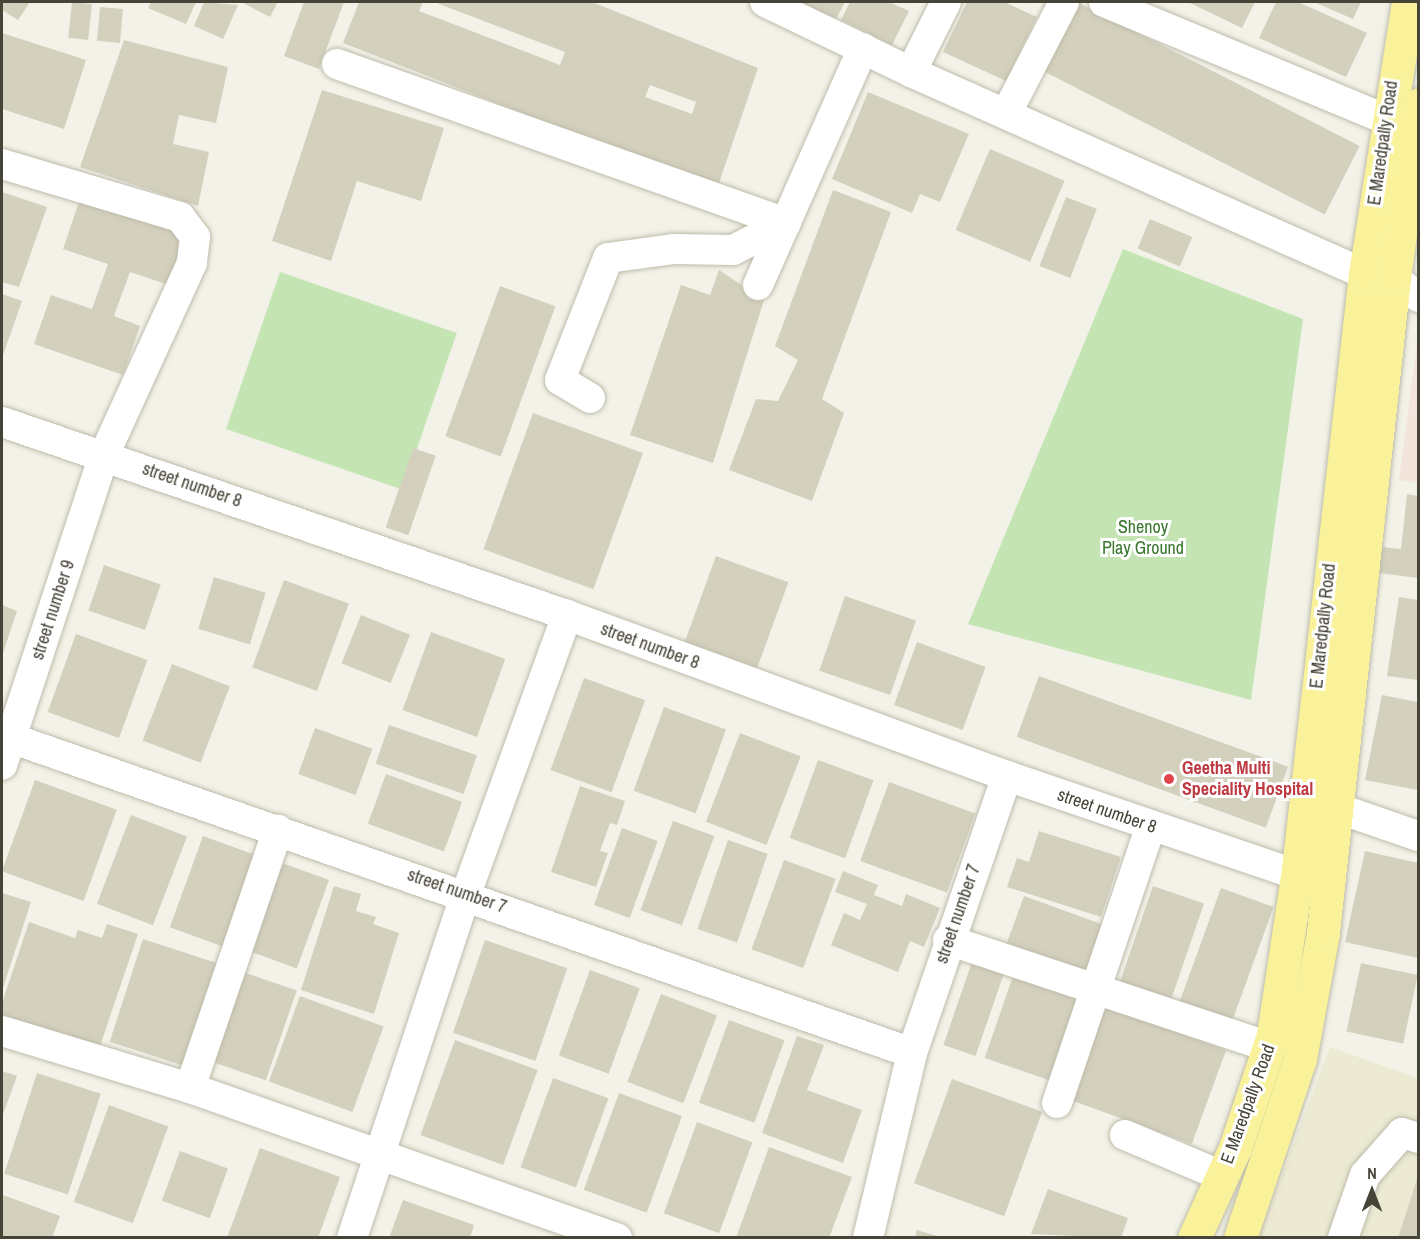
<!DOCTYPE html>
<style>
body{margin:0}
#map{position:relative;width:1420px;height:1239px;overflow:hidden;background:#f3f2e8;font-family:"Archivo Narrow",sans-serif}
div>[style]{position:absolute}
.education>*{inset:0;background:#ecead3}
.medical>*{inset:0;background:#f3e4dc}
.green>*{inset:0;background:#c4e5b3;transform-origin:0 0}
.building>*{inset:0;background:#d4d0be;transform-origin:0 0}
.roads{filter:drop-shadow(0 0 2px #bebcab) drop-shadow(0 0 2px #bebcab)}
.minor>*{height:30px;margin:-15px;padding:0 15px;transform-origin:15px;border-radius:15px;background:#fff}
.major>*{height:33px;margin:-16.5px;padding:0 16.5px;transform-origin:16.5px;border-radius:16.5px;background:#f9f29b}
.dots>*{width:16px;height:16px;translate:-50% -50%;box-sizing:border-box;border:3px solid #fff;border-radius:50%}
span{translate:-50% -50%;white-space:nowrap;text-align:center;line-height:1.15;-webkit-text-stroke:6px #fff;paint-order:stroke}
.street-label{font-size:18px;color:#464337}
.park-label{font-size:18px;color:#39762d}
.health-label{font-size:18px;color:#be3a42;font-weight:700}
.left{translate:0 -50%;text-align:left}
.frame{position:absolute;inset:0;border:3px solid #464337;pointer-events:none}
.north{position:absolute;left:1342px;top:1161px;width:60px;height:60px;-webkit-text-stroke:4px #fff;paint-order:stroke;rotate:0deg;font-size:16px;font-weight:700;line-height:24px;text-align:center;color:#464337}
.north::after{content:'';display:block;margin:auto;width:21px;height:27px;background:#464337;clip-path:polygon(50% 0,100% 100%,50% 72%,0 100%)}
</style>
<div id="map">
<div class="education">
<div style="clip-path:polygon(1330px 1047px,1418px 1078px,1418px 1237px,1258px 1238px)"></div>
</div>
<div class="medical">
<div style="clip-path:polygon(1417px 345px,1418px 346px,1418px 483px,1399px 480px)"></div>
</div>
<div class="green">
<div style="clip-path:polygon(1123px 249px,1303px 319px,1251px 700px,968px 624px)"></div>
<div style="left:280px;top:272px;width:187px;height:166px;rotate:19deg"></div>
</div>
<div class="building">
<div style="clip-path:polygon(2px 2px,30px 2px,18px 20px,2px 10px)"></div>
<div style="left:72px;top:2px;width:20px;height:36px;rotate:6deg"></div>
<div style="clip-path:polygon(151px 2px,196px 2px,186px 24px,148px 8px)"></div>
<div style="clip-path:polygon(204px 2px,238px 5px,223px 39px,194px 26px)"></div>
<div style="clip-path:polygon(241px 2px,278px 2px,270px 17px)"></div>
<div style="clip-path:polygon(304px 2px,344px 2px,319px 69px,284px 56px)"></div>
<div style="clip-path:polygon(evenodd,359px 2px,423px 2px,419px 11px,560px 65px,565px 52px,434px 2px,592px 2px,758px 68px,717px 189px,343px 43px,359px 2px,650px 85px,696px 102px,692px 114px,645px 97px,650px 85px)"></div>
<div style="clip-path:polygon(799px 2px,845px 2px,836px 19px)"></div>
<div style="clip-path:polygon(850px 2px,889px 2px,909px 11px,892px 45px,841px 20px)"></div>
<div style="clip-path:polygon(967px 2px,1004px 2px,1037px 17px,1006px 81px,943px 52px)"></div>
<div style="clip-path:polygon(1188px 2px,1255px 2px,1242px 28px)"></div>
<div style="clip-path:polygon(1276px 2px,1298px 2px,1367px 33px,1346px 77px,1259px 38px)"></div>
<div style="clip-path:polygon(1314px 2px,1361px 2px,1353px 19px)"></div>
<div style="left:1079px;top:3px;width:315px;height:77px;rotate:27deg"></div>
<div style="left:100px;top:7px;width:23px;height:34px;rotate:5deg"></div>
<div style="clip-path:polygon(2px 33px,86px 60px,64px 129px,2px 109px)"></div>
<div style="clip-path:polygon(124px 40px,228px 67px,216px 123px,179px 115px,173px 144px,209px 152px,198px 206px,80px 167px)"></div>
<div style="clip-path:polygon(322px 90px,444px 128px,421px 201px,357px 181px,331px 261px,272px 241px)"></div>
<div style="clip-path:polygon(868px 92px,969px 134px,940px 202px,920px 194px,912px 213px,832px 179px)"></div>
<div style="left:990px;top:149px;width:81px;height:88px;rotate:23deg"></div>
<div style="clip-path:polygon(833px 190px,891px 212px,822px 399px,844px 413px,812px 501px,729px 470px,756px 399px,778px 401px,798px 360px,775px 346px)"></div>
<div style="clip-path:polygon(2px 192px,47px 207px,19px 287px,2px 282px)"></div>
<div style="clip-path:polygon(81px 196px,190px 234px,172px 286px,130px 272px,114px 316px,140px 326px,123px 375px,34px 344px,51px 295px,92px 309px,108px 264px,63px 249px)"></div>
<div style="left:1066px;top:197px;width:33px;height:74px;rotate:21deg"></div>
<div style="left:1150px;top:219px;width:46px;height:32px;rotate:23deg"></div>
<div style="clip-path:polygon(719px 270px,764px 300px,713px 463px,630px 435px,681px 285px,710px 295px)"></div>
<div style="left:500px;top:286px;width:59px;height:160px;rotate:20deg"></div>
<div style="clip-path:polygon(2px 294px,22px 301px,2px 358px)"></div>
<div style="left:533px;top:413px;width:117px;height:145px;rotate:20deg"></div>
<div style="left:413px;top:448px;width:24px;height:84px;rotate:19deg"></div>
<div style="clip-path:polygon(1407px 494px,1418px 496px,1418px 578px,1379px 573px,1382px 547px,1401px 549px)"></div>
<div style="left:716px;top:556px;width:77px;height:91px;rotate:20deg"></div>
<div style="left:104px;top:565px;width:60px;height:48px;rotate:19deg"></div>
<div style="left:214px;top:577px;width:54px;height:54px;rotate:17deg"></div>
<div style="left:284px;top:580px;width:69px;height:93px;rotate:20deg"></div>
<div style="left:845px;top:596px;width:75px;height:79px;rotate:19deg"></div>
<div style="clip-path:polygon(1399px 597px,1418px 600px,1418px 680px,1387px 676px)"></div>
<div style="clip-path:polygon(2px 605px,17px 611px,2px 656px)"></div>
<div style="left:361px;top:615px;width:53px;height:52px;rotate:22deg"></div>
<div style="left:431px;top:632px;width:79px;height:83px;rotate:20deg"></div>
<div style="left:76px;top:634px;width:76px;height:83px;rotate:20deg"></div>
<div style="left:917px;top:642px;width:73px;height:67px;rotate:20deg"></div>
<div style="left:172px;top:664px;width:62px;height:82px;rotate:21deg"></div>
<div style="left:1039px;top:676px;width:265px;height:65px;rotate:20deg"></div>
<div style="left:584px;top:678px;width:65px;height:98px;rotate:20deg"></div>
<div style="clip-path:polygon(1382px 695px,1418px 702px,1418px 790px,1365px 780px)"></div>
<div style="left:664px;top:707px;width:66px;height:89px;rotate:20deg"></div>
<div style="left:389px;top:725px;width:93px;height:41px;rotate:19deg"></div>
<div style="left:315px;top:728px;width:61px;height:49px;rotate:20deg"></div>
<div style="left:740px;top:733px;width:65px;height:95px;rotate:21deg"></div>
<div style="left:818px;top:760px;width:59px;height:83px;rotate:20deg"></div>
<div style="left:386px;top:774px;width:81px;height:53px;rotate:20deg"></div>
<div style="left:35px;top:780px;width:87px;height:97px;rotate:20deg"></div>
<div style="left:889px;top:782px;width:92px;height:84px;rotate:20deg"></div>
<div style="clip-path:polygon(580px 786px,625px 801px,617px 825px,610px 823px,600px 851px,608px 853px,596px 887px,551px 872px)"></div>
<div style="left:131px;top:815px;width:60px;height:95px;rotate:21deg"></div>
<div style="left:673px;top:821px;width:44px;height:95px;rotate:20deg"></div>
<div style="left:622px;top:828px;width:38px;height:82px;rotate:20deg"></div>
<div style="clip-path:polygon(1039px 831px,1121px 857px,1101px 917px,1007px 887px,1017px 858px,1029px 862px)"></div>
<div style="left:203px;top:836px;width:65px;height:97px;rotate:20deg"></div>
<div style="left:728px;top:840px;width:42px;height:94px;rotate:19deg"></div>
<div style="clip-path:polygon(1365px 851px,1418px 863px,1418px 958px,1345px 942px)"></div>
<div style="left:784px;top:860px;width:55px;height:95px;rotate:20deg"></div>
<div style="left:282px;top:863px;width:50px;height:94px;rotate:20deg"></div>
<div style="clip-path:polygon(843px 871px,878px 885px,874px 895px,902px 906px,906px 894px,940px 908px,924px 947px,910px 941px,898px 972px,831px 945px,844px 913px,860px 920px,867px 904px,835px 892px)"></div>
<div style="clip-path:polygon(334px 886px,361px 894px,356px 911px,376px 917px,373px 924px,399px 933px,374px 1014px,301px 990px)"></div>
<div style="left:1153px;top:886px;width:54px;height:109px;rotate:19deg"></div>
<div style="left:1221px;top:888px;width:56px;height:127px;rotate:20deg"></div>
<div style="clip-path:polygon(2px 893px,31px 902px,2px 991px)"></div>
<div style="left:1024px;top:896px;width:88px;height:52px;rotate:20deg"></div>
<div style="clip-path:polygon(29px 922px,75px 938px,78px 930px,102px 938px,107px 924px,138px 934px,99px 1049px,2px 1017px,2px 1003px)"></div>
<div style="left:143px;top:939px;width:83px;height:108px;rotate:18deg"></div>
<div style="left:485px;top:940px;width:87px;height:98px;rotate:19deg"></div>
<div style="left:974px;top:956px;width:34px;height:94px;rotate:19deg"></div>
<div style="left:1361px;top:963px;width:58px;height:70px;rotate:12deg"></div>
<div style="left:590px;top:970px;width:53px;height:91px;rotate:20deg"></div>
<div style="left:240px;top:971px;width:60px;height:95px;rotate:19deg"></div>
<div style="left:1014px;top:973px;width:73px;height:90px;rotate:19deg"></div>
<div style="left:661px;top:994px;width:60px;height:94px;rotate:21deg"></div>
<div style="left:300px;top:996px;width:89px;height:91px;rotate:20deg"></div>
<div style="left:1102px;top:1005px;width:132px;height:100px;rotate:20deg"></div>
<div style="left:729px;top:1020px;width:59px;height:88px;rotate:20deg"></div>
<div style="clip-path:polygon(797px 1036px,824px 1045px,807px 1090px,862px 1110px,843px 1163px,762px 1133px)"></div>
<div style="left:455px;top:1040px;width:88px;height:101px;rotate:20deg"></div>
<div style="clip-path:polygon(2px 1071px,17px 1076px,2px 1117px)"></div>
<div style="left:37px;top:1073px;width:67px;height:106px;rotate:18deg"></div>
<div style="left:553px;top:1078px;width:59px;height:95px;rotate:20deg"></div>
<div style="left:952px;top:1079px;width:96px;height:111px;rotate:20deg"></div>
<div style="left:619px;top:1093px;width:67px;height:103px;rotate:20deg"></div>
<div style="left:109px;top:1105px;width:63px;height:103px;rotate:20deg"></div>
<div style="left:697px;top:1122px;width:59px;height:97px;rotate:20deg"></div>
<div style="clip-path:polygon(769px 1147px,852px 1177px,829px 1238px,736px 1238px)"></div>
<div style="clip-path:polygon(260px 1148px,340px 1177px,318px 1238px,227px 1238px)"></div>
<div style="left:180px;top:1151px;width:51px;height:53px;rotate:20deg"></div>
<div style="clip-path:polygon(1418px 1176px,1418px 1238px,1398px 1238px)"></div>
<div style="clip-path:polygon(1048px 1189px,1128px 1218px,1121px 1238px,1031px 1234px)"></div>
<div style="clip-path:polygon(3px 1195px,60px 1216px,52px 1238px,2px 1238px)"></div>
<div style="clip-path:polygon(403px 1200px,474px 1225px,470px 1238px,389px 1238px)"></div>
<div style="clip-path:polygon(917px 1230px,940px 1237px,940px 1238px,915px 1238px)"></div>
</div>
<div class="roads">
<div class="minor">
<div style="left:765px;top:2px;width:162px;rotate:25.6deg"></div>
<div style="left:911px;top:72px;width:497px;rotate:24deg"></div>
<div style="left:1365px;top:274px;width:29px;rotate:8deg"></div>
<div style="left:1394px;top:278px;width:31px;rotate:38deg"></div>
<div style="left:1104px;top:2px;width:307px;rotate:22.6deg"></div>
<div style="left:337px;top:64px;width:476px;rotate:19.5deg"></div>
<div style="left:911px;top:72px;width:78px;rotate:-63.4deg"></div>
<div style="left:1006px;top:114px;width:126px;rotate:-62.6deg"></div>
<div style="left:2px;top:164px;width:186px;rotate:16.6deg"></div>
<div style="left:180px;top:217px;width:25px;rotate:53deg"></div>
<div style="left:195px;top:237px;width:26px;rotate:97deg"></div>
<div style="left:192px;top:263px;width:211px;rotate:114.6deg"></div>
<div style="left:104px;top:455px;width:326px;rotate:108.2deg"></div>
<div style="left:758px;top:285px;width:259px;rotate:-66.1deg"></div>
<div style="left:590px;top:398px;width:35px;rotate:-149deg"></div>
<div style="left:560px;top:380px;width:131px;rotate:-68.5deg"></div>
<div style="left:608px;top:258px;width:67px;rotate:-7.8deg"></div>
<div style="left:674px;top:249px;width:59px;rotate:1deg"></div>
<div style="left:733px;top:250px;width:59px;rotate:-27deg"></div>
<div style="left:2px;top:422px;width:597px;rotate:18.86deg"></div>
<div style="left:567px;top:615px;width:469px;rotate:20.1deg"></div>
<div style="left:1007px;top:776px;width:306px;rotate:18.8deg"></div>
<div style="left:2px;top:735px;width:964px;rotate:19.26deg"></div>
<div style="left:1337px;top:808px;width:86px;rotate:19.1deg"></div>
<div style="left:948px;top:940px;width:338px;rotate:18.4deg"></div>
<div style="left:2px;top:1031px;width:196px;rotate:16.9deg"></div>
<div style="left:190px;top:1088px;width:453px;rotate:19.4deg"></div>
<div style="left:190px;top:1088px;width:273px;rotate:-71.2deg"></div>
<div style="left:1057px;top:1103px;width:293px;rotate:-71.3deg"></div>
<div style="left:1125px;top:1135px;width:105px;rotate:22.9deg"></div>
<div style="left:352px;top:1238px;width:362px;rotate:-71.7deg"></div>
<div style="left:466px;top:894px;width:297px;rotate:-70.1deg"></div>
<div style="left:868px;top:1238px;width:190px;rotate:-76.6deg"></div>
<div style="left:912px;top:1053px;width:293px;rotate:-71.1deg"></div>
<div style="left:1343px;top:1238px;width:67px;rotate:-70.8deg"></div>
<div style="left:1365px;top:1175px;width:56px;rotate:-48.6deg"></div>
<div style="left:1402px;top:1133px;width:17px;rotate:17deg"></div>
</div>
<div class="major">
<div style="left:1194px;top:1238px;width:99px;rotate:-65.5deg"></div>
<div style="left:1235px;top:1148px;width:119px;rotate:-71.4deg"></div>
<div style="left:1273px;top:1035px;width:168px;rotate:-81.4deg"></div>
<div style="left:1298px;top:869px;width:599px;rotate:-83.58deg"></div>
<div style="left:1365px;top:274px;width:275px;rotate:-81deg"></div>
<div style="left:1240px;top:1238px;width:189px;rotate:-71.5deg"></div>
<div style="left:1300px;top:1059px;width:129px;rotate:-79.7deg"></div>
<div style="left:1323px;top:932px;width:658px;rotate:-83.8deg"></div>
<div style="left:1394px;top:278px;width:175px;rotate:-82.1deg"></div>
</div>
</div>
<div class="dots">
<div style="left:1169px;top:779px;background:#e0444e"></div>
</div>
<div class="street-label">
<span style="left:1383px;top:143px;rotate:-82deg">E Maredpally Road</span>
<span style="left:192px;top:485px;rotate:19deg">street number 8</span>
<span style="left:53px;top:610px;rotate:-72deg">street number 9</span>
<span style="left:1323px;top:626px;rotate:-84deg">E Maredpally Road</span>
<span style="left:650px;top:646px;rotate:20deg">street number 8</span>
<span style="left:1107px;top:811px;rotate:19deg">street number 8</span>
<span style="left:457px;top:891px;rotate:19deg">street number 7</span>
<span style="left:958px;top:914px;rotate:-71deg">street number 7</span>
<span style="left:1248px;top:1104px;rotate:-70deg">E Maredpally Road</span>
</div>
<div class="park-label">
<span style="left:1143px;top:538px">Shenoy<br>Play Ground</span>
</div>
<div class="health-label">
<span class="left" style="left:1182px;top:779px">Geetha Multi<br>Speciality Hospital</span>
</div>
<div class="frame"></div>
<div class="north">N</div>
</div>
